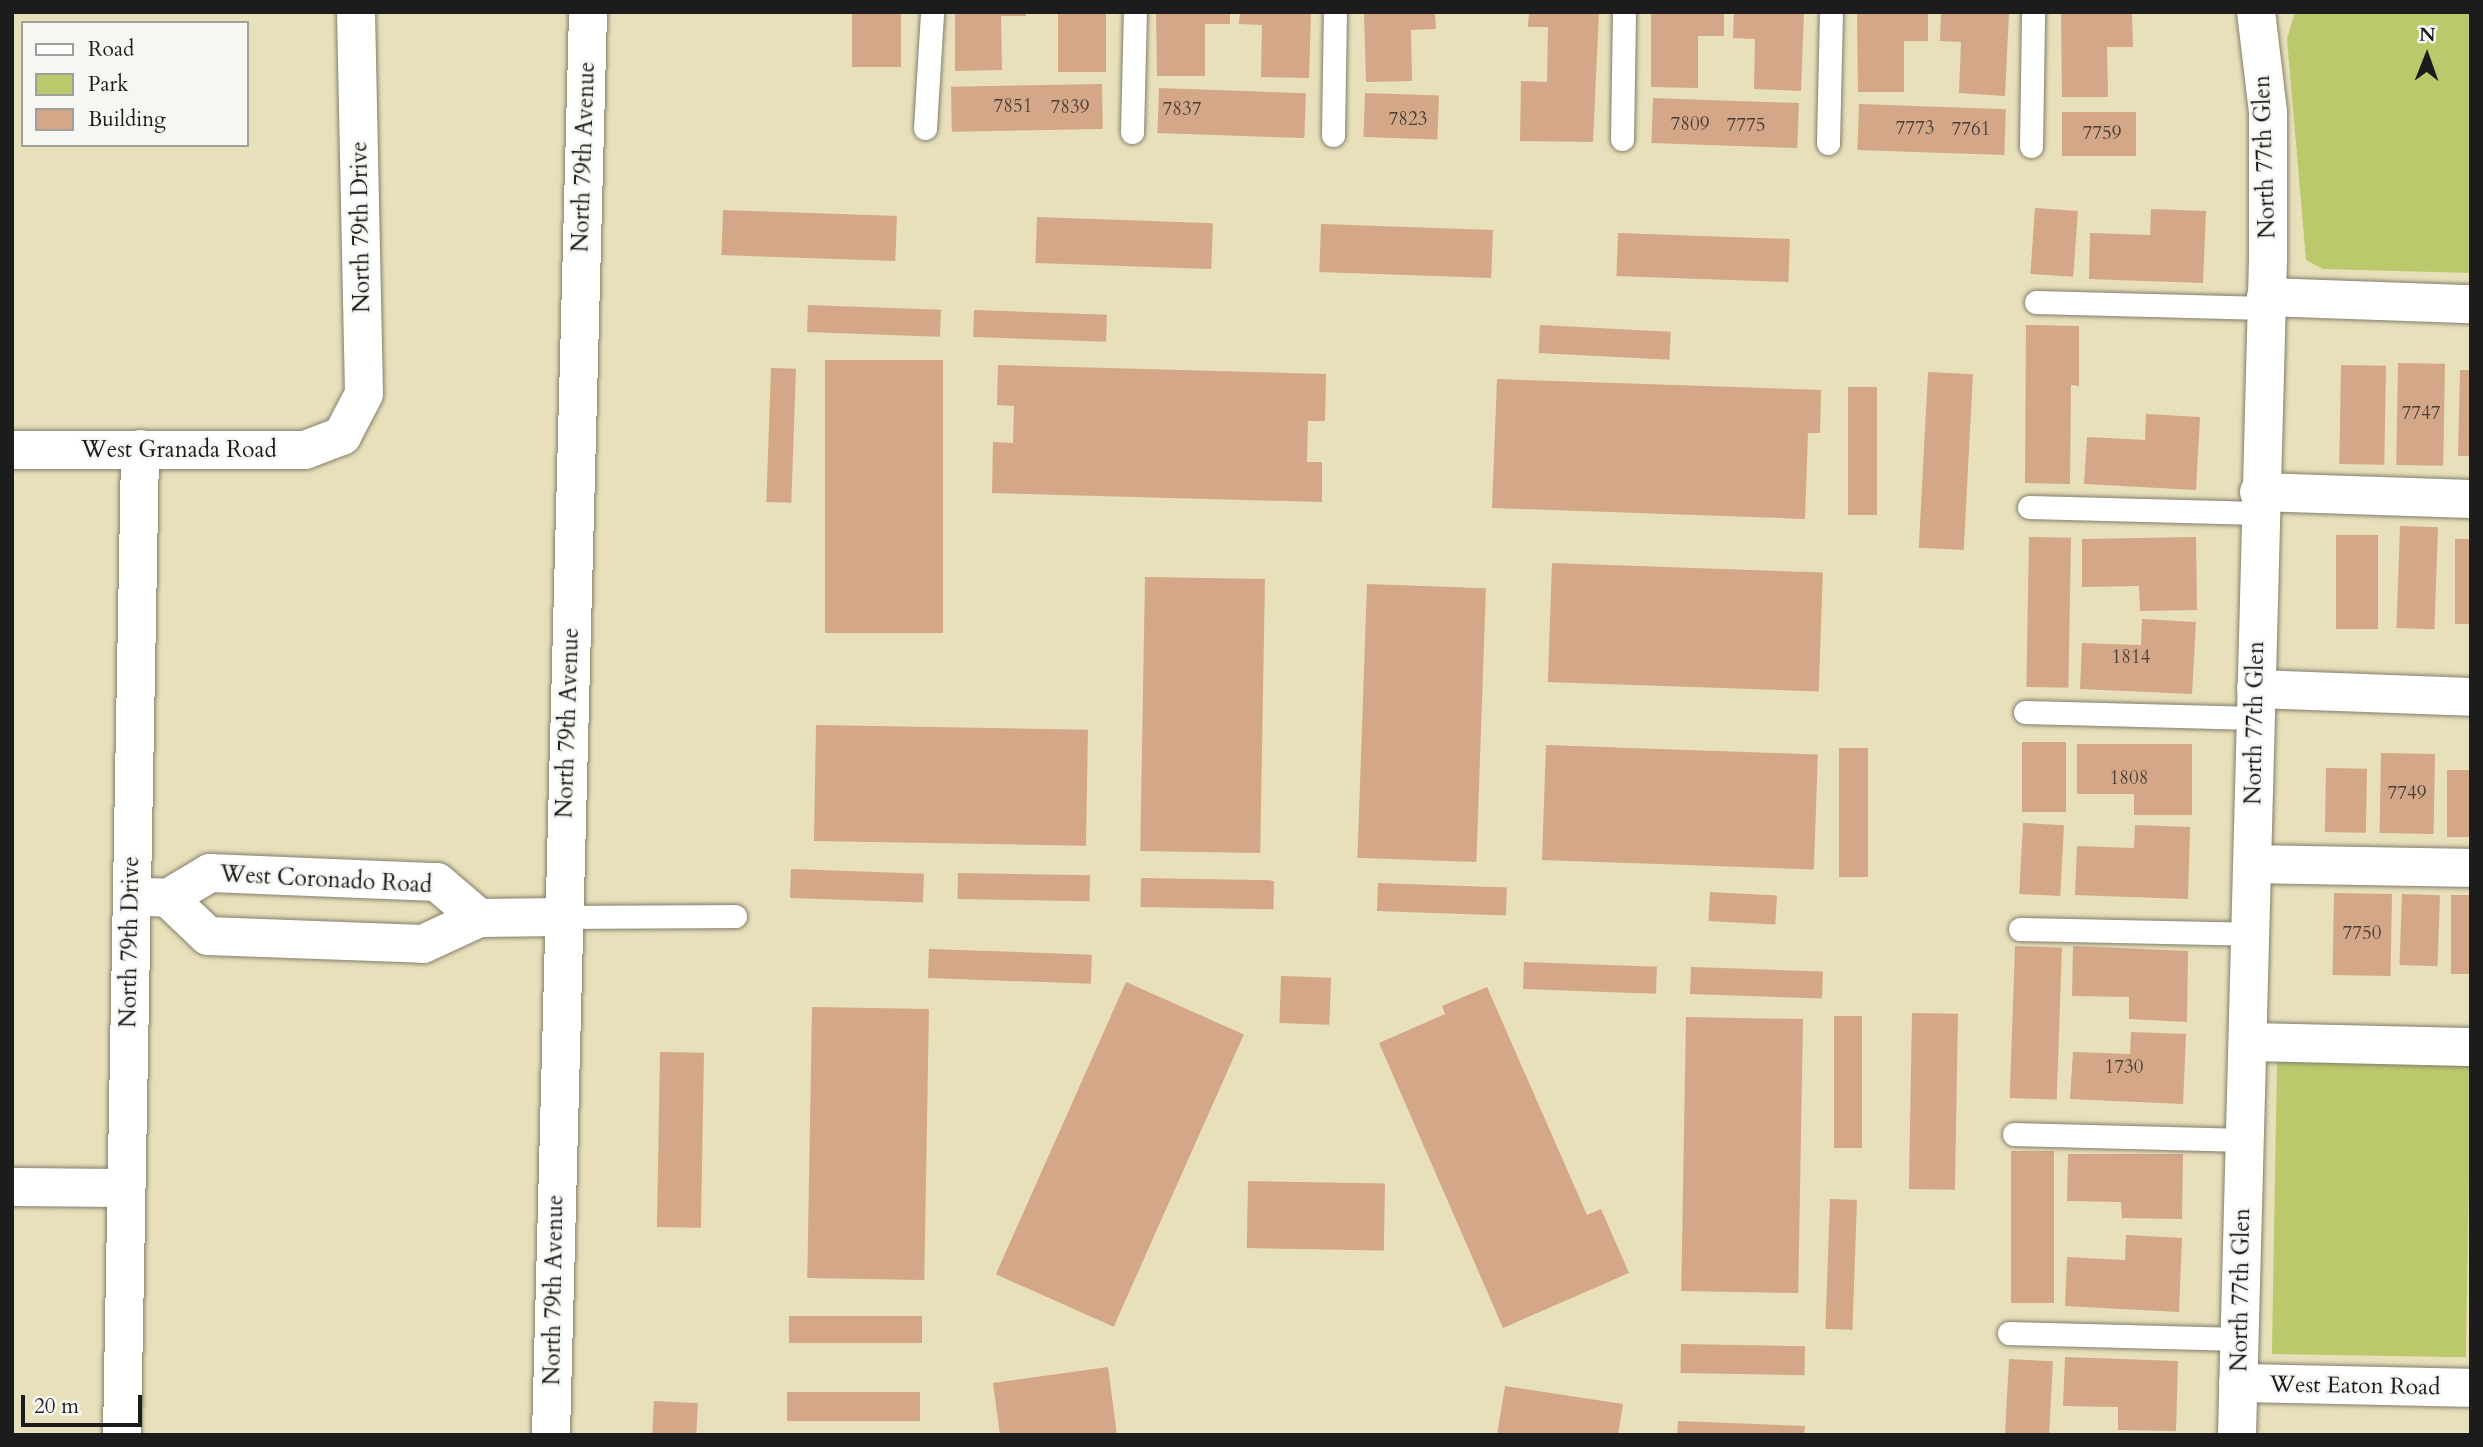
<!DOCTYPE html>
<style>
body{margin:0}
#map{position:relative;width:2483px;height:1447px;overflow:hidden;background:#e8e0bb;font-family:Cardo,serif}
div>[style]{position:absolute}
.green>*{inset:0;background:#bbc96c;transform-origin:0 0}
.building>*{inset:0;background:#d3a788;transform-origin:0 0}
.roads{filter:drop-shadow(0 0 2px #827e6c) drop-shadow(0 0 2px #827e6c)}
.service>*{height:23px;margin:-11.5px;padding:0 11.5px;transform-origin:11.5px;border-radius:11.5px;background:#fff}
.minor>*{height:38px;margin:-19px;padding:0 19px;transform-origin:19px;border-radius:19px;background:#fff}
.tertiary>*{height:38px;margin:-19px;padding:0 19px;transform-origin:19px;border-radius:19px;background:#fff}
span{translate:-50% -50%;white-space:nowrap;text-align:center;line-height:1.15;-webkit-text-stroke:5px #f6f6f2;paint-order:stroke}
.number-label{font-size:19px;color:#4a3f37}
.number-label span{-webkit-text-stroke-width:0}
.street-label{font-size:23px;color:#1c1c1c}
.frame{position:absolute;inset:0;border:14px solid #1c1c1c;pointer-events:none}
.legend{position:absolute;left:21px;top:21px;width:228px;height:126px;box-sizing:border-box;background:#f6f6f2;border:2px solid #9f9f9c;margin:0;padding:9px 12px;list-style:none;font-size:21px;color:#1c1c1c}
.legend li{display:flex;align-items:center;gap:14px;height:35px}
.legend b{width:35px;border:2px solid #9f9f9c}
.north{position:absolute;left:2392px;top:21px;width:70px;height:70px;-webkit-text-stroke:5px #f6f6f2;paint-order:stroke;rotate:1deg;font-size:19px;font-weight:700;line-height:28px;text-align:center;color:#1c1c1c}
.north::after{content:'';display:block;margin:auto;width:24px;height:32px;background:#1c1c1c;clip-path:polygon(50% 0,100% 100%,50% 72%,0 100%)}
.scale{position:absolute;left:21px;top:1395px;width:121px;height:32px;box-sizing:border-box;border:4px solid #1c1c1c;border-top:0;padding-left:9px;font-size:21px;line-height:24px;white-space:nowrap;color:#1c1c1c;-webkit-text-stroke:5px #f6f6f2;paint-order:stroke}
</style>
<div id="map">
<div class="green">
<div style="clip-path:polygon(2295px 12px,2471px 12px,2471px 273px,2323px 269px,2306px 260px,2287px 39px)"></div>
<div style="left:2277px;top:1061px;width:194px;height:293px;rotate:1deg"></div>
</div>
<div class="building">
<div style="left:852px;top:12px;width:49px;height:55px"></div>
<div style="clip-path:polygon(955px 12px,1026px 12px,1026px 16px,1001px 16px,1002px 70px,955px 71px)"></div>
<div style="left:1058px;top:12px;width:48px;height:60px"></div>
<div style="clip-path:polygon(1156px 12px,1230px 12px,1230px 24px,1205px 24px,1205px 76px,1157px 76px)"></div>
<div style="clip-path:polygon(1240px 12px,1311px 12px,1309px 78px,1261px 77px,1262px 25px,1239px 24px)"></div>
<div style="clip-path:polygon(1364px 12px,1435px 12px,1436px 29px,1411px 30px,1412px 81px,1366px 82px)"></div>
<div style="clip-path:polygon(1529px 12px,1599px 12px,1593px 142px,1520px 141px,1521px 81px,1547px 82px,1548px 27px,1528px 27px)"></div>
<div style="clip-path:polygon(1651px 12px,1724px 12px,1724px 36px,1698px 36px,1698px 88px,1651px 87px)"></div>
<div style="clip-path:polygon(1734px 12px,1804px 12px,1801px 91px,1754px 89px,1755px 39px,1733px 38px)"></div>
<div style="clip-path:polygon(1857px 12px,1928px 12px,1928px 41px,1904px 41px,1904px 92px,1858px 92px)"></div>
<div style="clip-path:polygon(1941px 12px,2009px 12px,2005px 96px,1959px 93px,1961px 42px,1940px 41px)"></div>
<div style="clip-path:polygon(2061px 12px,2132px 12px,2133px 47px,2107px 47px,2108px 97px,2062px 97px)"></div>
<div style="left:1102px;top:84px;width:45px;height:151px;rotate:89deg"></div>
<div style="left:1159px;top:88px;width:147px;height:45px;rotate:2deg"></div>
<div style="left:1365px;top:93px;width:74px;height:44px;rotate:2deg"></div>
<div style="left:1653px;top:98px;width:146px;height:45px;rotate:2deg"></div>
<div style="left:1859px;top:104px;width:147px;height:46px;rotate:2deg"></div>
<div style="left:2062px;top:112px;width:74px;height:44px"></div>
<div style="left:2035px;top:208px;width:43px;height:66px;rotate:4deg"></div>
<div style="clip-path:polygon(2151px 209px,2206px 211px,2203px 283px,2089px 279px,2090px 233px,2150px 235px)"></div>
<div style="left:723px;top:210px;width:174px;height:45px;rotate:2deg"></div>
<div style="left:1037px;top:217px;width:176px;height:46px;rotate:2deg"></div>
<div style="left:1321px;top:224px;width:172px;height:48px;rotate:2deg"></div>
<div style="left:1618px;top:233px;width:172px;height:43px;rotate:2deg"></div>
<div style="left:808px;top:305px;width:133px;height:27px;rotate:2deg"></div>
<div style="left:974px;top:310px;width:133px;height:27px;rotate:2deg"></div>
<div style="left:1540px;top:325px;width:131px;height:28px;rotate:3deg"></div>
<div style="clip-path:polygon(2026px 325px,2079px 326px,2079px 386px,2071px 385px,2070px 484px,2025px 483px)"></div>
<div style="left:825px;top:360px;width:118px;height:273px"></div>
<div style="left:2398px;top:363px;width:47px;height:102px;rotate:1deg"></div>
<div style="clip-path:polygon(998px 365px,1326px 374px,1325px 421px,1308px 421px,1307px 462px,1322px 462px,1322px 502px,992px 493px,993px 442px,1013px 443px,1014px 406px,997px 405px)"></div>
<div style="left:2341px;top:365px;width:45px;height:99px;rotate:1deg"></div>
<div style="left:771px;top:368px;width:25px;height:134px;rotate:2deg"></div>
<div style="clip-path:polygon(2460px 370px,2471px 370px,2471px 456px,2458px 456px)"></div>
<div style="left:1928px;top:372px;width:45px;height:176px;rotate:3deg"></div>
<div style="clip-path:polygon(1497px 379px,1821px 390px,1820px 433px,1808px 433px,1805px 519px,1492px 508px)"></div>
<div style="left:1848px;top:387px;width:29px;height:128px"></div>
<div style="clip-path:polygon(2146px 414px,2200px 417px,2196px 490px,2084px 484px,2087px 437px,2145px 440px)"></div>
<div style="left:2400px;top:526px;width:38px;height:102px;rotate:2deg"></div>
<div style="left:2336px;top:535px;width:42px;height:94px"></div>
<div style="left:2029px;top:537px;width:42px;height:150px;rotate:1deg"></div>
<div style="clip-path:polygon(2196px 537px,2197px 610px,2140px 611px,2139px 586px,2082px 587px,2082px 539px)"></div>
<div style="left:2455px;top:539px;width:16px;height:85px"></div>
<div style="left:1552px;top:563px;width:271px;height:119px;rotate:2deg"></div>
<div style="left:1145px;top:577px;width:120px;height:274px;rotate:1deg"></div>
<div style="left:1367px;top:584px;width:119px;height:274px;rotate:2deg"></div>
<div style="clip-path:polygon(2142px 619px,2196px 622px,2192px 694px,2080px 689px,2082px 643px,2141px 645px)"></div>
<div style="left:816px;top:725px;width:272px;height:116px;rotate:1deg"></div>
<div style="left:2022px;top:742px;width:44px;height:70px"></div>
<div style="clip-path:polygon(2077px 744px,2192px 744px,2192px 815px,2134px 815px,2134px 794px,2077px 794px)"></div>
<div style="left:1546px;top:745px;width:272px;height:115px;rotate:2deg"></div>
<div style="left:1839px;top:748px;width:29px;height:129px"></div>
<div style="left:2381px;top:753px;width:54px;height:80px;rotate:1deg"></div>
<div style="left:2326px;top:768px;width:41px;height:64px;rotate:1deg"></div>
<div style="left:2447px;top:770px;width:24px;height:67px"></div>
<div style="left:2023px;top:823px;width:41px;height:71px;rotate:3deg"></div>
<div style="clip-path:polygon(2135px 825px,2190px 827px,2188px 899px,2075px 895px,2077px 846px,2134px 848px)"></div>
<div style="left:791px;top:869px;width:133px;height:29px;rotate:2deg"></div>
<div style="left:958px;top:873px;width:132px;height:26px;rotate:1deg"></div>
<div style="left:1141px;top:878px;width:133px;height:29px;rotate:1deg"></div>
<div style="left:1378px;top:883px;width:129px;height:28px;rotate:2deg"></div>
<div style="left:1710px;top:892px;width:67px;height:29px;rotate:3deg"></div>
<div style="left:2334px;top:893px;width:58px;height:82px;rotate:1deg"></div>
<div style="left:2402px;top:894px;width:38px;height:71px;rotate:2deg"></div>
<div style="left:2451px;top:895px;width:20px;height:79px"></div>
<div style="left:2015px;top:946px;width:47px;height:152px;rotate:2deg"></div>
<div style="clip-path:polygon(2073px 946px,2188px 951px,2187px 1022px,2129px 1019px,2129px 997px,2072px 996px)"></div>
<div style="left:929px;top:949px;width:163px;height:29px;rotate:2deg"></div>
<div style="left:1524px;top:962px;width:133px;height:27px;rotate:2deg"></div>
<div style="left:1691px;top:967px;width:132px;height:27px;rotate:2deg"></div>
<div style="left:1281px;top:976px;width:50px;height:47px;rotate:2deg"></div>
<div style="left:1126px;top:982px;width:129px;height:320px;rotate:24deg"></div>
<div style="clip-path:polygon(1487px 987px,1587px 1215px,1601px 1209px,1629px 1273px,1503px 1328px,1379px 1043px,1445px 1014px,1442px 1006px)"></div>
<div style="left:812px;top:1007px;width:117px;height:271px;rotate:1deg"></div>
<div style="left:1912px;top:1013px;width:46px;height:176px;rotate:1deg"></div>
<div style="left:1834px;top:1016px;width:28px;height:132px"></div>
<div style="left:1686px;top:1017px;width:117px;height:274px;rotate:1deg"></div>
<div style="clip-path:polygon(2131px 1032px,2186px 1034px,2183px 1104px,2070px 1099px,2073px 1052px,2130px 1054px)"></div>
<div style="left:660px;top:1052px;width:44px;height:175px;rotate:1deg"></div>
<div style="left:2011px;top:1151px;width:43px;height:152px"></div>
<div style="clip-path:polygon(2068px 1154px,2183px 1154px,2182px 1219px,2122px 1218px,2121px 1202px,2067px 1201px)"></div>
<div style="left:1248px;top:1181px;width:137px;height:67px;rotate:1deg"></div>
<div style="left:1830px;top:1199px;width:27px;height:130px;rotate:2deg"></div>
<div style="clip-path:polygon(2126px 1235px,2182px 1238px,2179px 1312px,2065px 1306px,2067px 1257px,2125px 1260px)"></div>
<div style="left:789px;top:1316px;width:133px;height:27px"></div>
<div style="left:1681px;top:1344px;width:124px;height:29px;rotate:1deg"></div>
<div style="clip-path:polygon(2065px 1357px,2178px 1361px,2176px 1431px,2118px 1430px,2118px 1407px,2063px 1406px)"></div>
<div style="left:2009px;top:1359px;width:44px;height:76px;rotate:3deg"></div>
<div style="clip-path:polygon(1108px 1367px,1117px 1435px,1000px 1435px,993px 1383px)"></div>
<div style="clip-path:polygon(1505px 1386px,1623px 1404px,1618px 1435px,1497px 1435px)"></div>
<div style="left:787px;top:1392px;width:133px;height:29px"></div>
<div style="left:654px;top:1401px;width:44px;height:34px;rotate:3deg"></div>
<div style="clip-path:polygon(1678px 1421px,1805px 1426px,1804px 1435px,1677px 1435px)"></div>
</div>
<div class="roads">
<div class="service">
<div style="left:925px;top:128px;width:116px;rotate:-86.5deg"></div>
<div style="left:1132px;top:132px;width:120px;rotate:-88.6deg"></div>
<div style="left:1333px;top:135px;width:123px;rotate:-89.1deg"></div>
<div style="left:1622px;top:139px;width:127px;rotate:-89.1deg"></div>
<div style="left:1828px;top:143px;width:131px;rotate:-88.7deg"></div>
<div style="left:2031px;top:146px;width:134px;rotate:-89.1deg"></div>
<div style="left:2036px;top:302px;width:230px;rotate:1.5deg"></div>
<div style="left:2029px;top:507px;width:230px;rotate:1.5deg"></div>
<div style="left:2025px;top:712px;width:231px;rotate:1.5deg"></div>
<div style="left:563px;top:917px;width:172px;rotate:-0.3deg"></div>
<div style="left:2020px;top:929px;width:230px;rotate:1.2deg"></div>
<div style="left:2014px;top:1134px;width:230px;rotate:1.5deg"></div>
<div style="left:2009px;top:1333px;width:230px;rotate:1.5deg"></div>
</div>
<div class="minor">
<div style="left:2266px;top:297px;width:205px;rotate:2deg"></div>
<div style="left:12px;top:450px;width:293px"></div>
<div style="left:305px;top:450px;width:40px;rotate:-21deg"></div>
<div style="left:342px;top:436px;width:47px;rotate:-62.4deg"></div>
<div style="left:364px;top:394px;width:382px;rotate:-91.2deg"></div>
<div style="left:2259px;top:492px;width:212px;rotate:1.9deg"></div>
<div style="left:2256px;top:689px;width:215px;rotate:2.1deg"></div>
<div style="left:2252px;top:864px;width:219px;rotate:1deg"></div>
<div style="left:145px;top:897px;width:23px;rotate:2deg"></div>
<div style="left:168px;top:898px;width:49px;rotate:-30.8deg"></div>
<div style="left:210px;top:873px;width:227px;rotate:2.3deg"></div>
<div style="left:437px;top:882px;width:55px;rotate:40.6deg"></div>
<div style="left:168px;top:898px;width:55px;rotate:43.5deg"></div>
<div style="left:208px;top:936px;width:215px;rotate:2.1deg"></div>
<div style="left:423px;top:944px;width:62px;rotate:-24.9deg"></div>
<div style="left:479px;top:918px;width:84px;rotate:-0.7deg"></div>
<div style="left:2248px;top:1042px;width:223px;rotate:1.3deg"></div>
<div style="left:12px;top:1187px;width:113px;rotate:0.5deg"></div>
<div style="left:2238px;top:1383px;width:233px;rotate:1.2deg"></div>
<div style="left:122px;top:1435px;width:986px;rotate:-88.95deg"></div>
<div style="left:2237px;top:1435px;width:1177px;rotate:-88.49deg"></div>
<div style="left:2268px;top:258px;width:146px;rotate:-90deg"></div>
<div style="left:2268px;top:112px;width:101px;rotate:-96.8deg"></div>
</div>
<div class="tertiary">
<div style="left:551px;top:1435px;width:1423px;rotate:-88.51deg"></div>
</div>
</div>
<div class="number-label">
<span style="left:1013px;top:107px">7851</span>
<span style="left:1070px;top:108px">7839</span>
<span style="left:1182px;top:110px">7837</span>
<span style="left:1408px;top:120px">7823</span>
<span style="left:1690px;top:125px">7809</span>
<span style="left:1746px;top:126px">7775</span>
<span style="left:1915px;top:129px">7773</span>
<span style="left:1971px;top:130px">7761</span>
<span style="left:2102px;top:134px">7759</span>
<span style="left:2421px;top:414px">7747</span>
<span style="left:2131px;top:658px">1814</span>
<span style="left:2129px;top:779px">1808</span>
<span style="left:2407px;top:794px">7749</span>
<span style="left:2362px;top:934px">7750</span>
<span style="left:2124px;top:1068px">1730</span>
</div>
<div class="street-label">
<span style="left:584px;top:157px;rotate:-88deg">North 79th Avenue</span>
<span style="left:2265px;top:157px;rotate:-92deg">North 77th Glen</span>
<span style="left:361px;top:227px;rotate:-91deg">North 79th Drive</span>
<span style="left:179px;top:450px">West Granada Road</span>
<span style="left:568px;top:723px;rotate:-88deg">North 79th Avenue</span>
<span style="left:2255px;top:723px;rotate:-89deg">North 77th Glen</span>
<span style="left:326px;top:880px;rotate:3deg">West Coronado Road</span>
<span style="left:130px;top:942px;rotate:-89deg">North 79th Drive</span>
<span style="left:554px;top:1290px;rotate:-89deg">North 79th Avenue</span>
<span style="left:2241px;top:1290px;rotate:-89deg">North 77th Glen</span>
<span style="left:2355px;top:1386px;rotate:1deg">West Eaton Road</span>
</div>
<div class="frame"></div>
<ul class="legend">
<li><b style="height:9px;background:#fff"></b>Road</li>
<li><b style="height:19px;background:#bbc96c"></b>Park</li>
<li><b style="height:19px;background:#d3a788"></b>Building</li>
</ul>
<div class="north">N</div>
<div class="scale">20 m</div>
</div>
